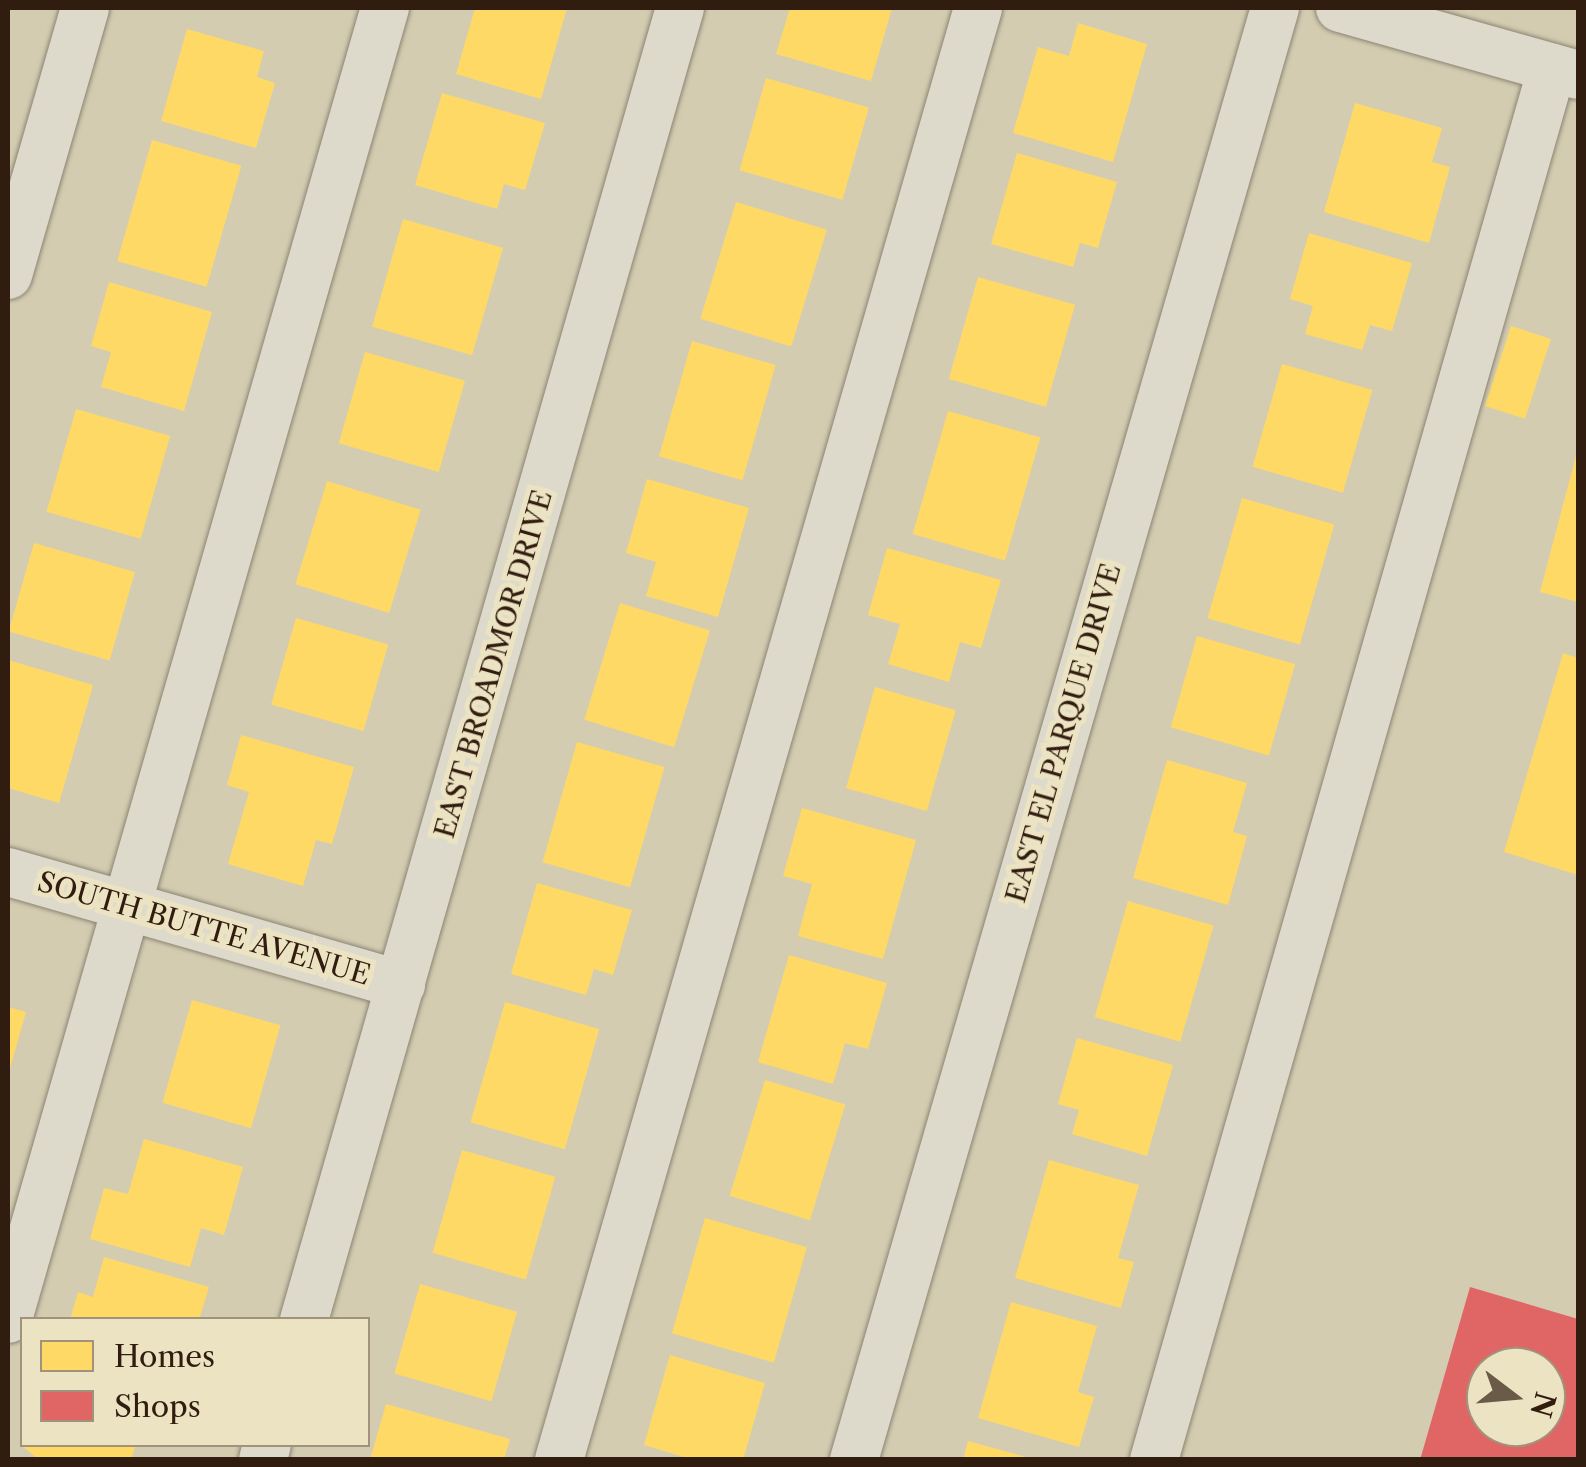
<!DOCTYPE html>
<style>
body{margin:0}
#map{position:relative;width:1586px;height:1467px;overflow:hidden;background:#d4ccb1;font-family:"Libre Caslon Text",serif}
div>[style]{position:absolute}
.homes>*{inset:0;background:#ffd966;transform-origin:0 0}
.shops>*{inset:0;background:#e06666}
.roads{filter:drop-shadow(0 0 2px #8b8474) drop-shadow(0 0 2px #8b8474)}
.minor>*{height:48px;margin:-24px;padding:0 24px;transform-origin:24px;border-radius:24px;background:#dddacb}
span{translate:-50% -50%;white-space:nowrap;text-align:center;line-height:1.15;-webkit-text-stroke:10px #ece3c3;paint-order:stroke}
.street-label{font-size:28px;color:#311c10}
.frame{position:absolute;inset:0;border:10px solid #311c10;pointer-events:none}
.legend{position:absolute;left:20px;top:1317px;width:350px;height:130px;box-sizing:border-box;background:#ece3c3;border:2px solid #a1937b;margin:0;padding:12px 18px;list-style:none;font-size:30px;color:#311c10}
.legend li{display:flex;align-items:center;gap:20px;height:50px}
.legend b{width:50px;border:2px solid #a1937b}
.north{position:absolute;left:1466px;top:1347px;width:100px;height:100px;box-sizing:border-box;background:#ece3c3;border:2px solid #a1937b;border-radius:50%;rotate:106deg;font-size:28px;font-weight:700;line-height:40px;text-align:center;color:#311c10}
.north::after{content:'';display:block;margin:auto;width:35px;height:45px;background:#6a5a48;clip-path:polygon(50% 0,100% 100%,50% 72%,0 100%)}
</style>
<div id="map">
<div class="homes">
<div style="clip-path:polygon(475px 8px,567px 8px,541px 99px,456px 74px)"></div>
<div style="clip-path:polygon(790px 8px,892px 8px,871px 81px,776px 54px)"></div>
<div style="clip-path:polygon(1078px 23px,1147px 44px,1113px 162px,1013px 133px,1038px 47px,1069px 56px)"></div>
<div style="clip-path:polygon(187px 29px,264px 51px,257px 77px,275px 83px,256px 148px,161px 121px)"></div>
<div style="left:766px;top:78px;width:107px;height:96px;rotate:16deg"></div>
<div style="clip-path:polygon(442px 93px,545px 123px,525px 190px,504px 184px,497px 209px,415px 185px)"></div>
<div style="clip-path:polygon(1355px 103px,1442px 128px,1432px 162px,1450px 167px,1429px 243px,1324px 212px)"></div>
<div style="left:152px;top:140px;width:93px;height:126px;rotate:16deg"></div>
<div style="clip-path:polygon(1017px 153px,1117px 182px,1098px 248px,1080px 243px,1073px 267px,991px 244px)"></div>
<div style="left:736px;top:202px;width:95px;height:122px;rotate:17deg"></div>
<div style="left:403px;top:219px;width:104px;height:112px;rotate:16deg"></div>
<div style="clip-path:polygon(1309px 233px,1412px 263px,1392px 331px,1370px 325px,1362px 350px,1305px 334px,1313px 306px,1290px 299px)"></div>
<div style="left:978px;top:277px;width:101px;height:106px;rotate:16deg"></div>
<div style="clip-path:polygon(109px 282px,212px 312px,184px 411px,101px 387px,111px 352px,91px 346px)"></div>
<div style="left:1511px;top:326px;width:42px;height:84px;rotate:18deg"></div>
<div style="left:692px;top:341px;width:87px;height:120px;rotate:16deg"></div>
<div style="left:365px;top:352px;width:104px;height:95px;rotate:16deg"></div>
<div style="left:1282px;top:364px;width:94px;height:107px;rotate:16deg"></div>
<div style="left:76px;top:409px;width:98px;height:107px;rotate:16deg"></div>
<div style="left:948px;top:411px;width:96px;height:128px;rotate:16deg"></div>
<div style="clip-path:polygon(1577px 452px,1578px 452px,1578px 602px,1540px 592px)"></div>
<div style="clip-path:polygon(647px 479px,749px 508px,718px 617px,646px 596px,656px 562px,626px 553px)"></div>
<div style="left:327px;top:481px;width:98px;height:108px;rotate:17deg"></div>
<div style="left:1242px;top:498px;width:96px;height:125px;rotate:16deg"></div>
<div style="left:34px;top:543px;width:105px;height:92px;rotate:16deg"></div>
<div style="clip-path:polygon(887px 548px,1001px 580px,981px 648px,960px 642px,949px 682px,888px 664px,900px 624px,868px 615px)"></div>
<div style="left:620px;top:603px;width:94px;height:122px;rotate:17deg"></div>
<div style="left:296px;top:618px;width:96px;height:90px;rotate:16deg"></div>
<div style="left:1197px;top:636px;width:102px;height:95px;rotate:16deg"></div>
<div style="clip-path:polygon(1563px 653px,1578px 658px,1578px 875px,1504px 852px)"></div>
<div style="clip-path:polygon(8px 660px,93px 685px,59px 803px,8px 788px)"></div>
<div style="left:875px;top:687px;width:84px;height:105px;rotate:16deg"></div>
<div style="clip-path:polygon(241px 735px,354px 767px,332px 844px,316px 840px,303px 886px,228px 864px,249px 792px,227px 785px)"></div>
<div style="left:577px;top:742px;width:91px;height:125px;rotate:16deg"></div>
<div style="clip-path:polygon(1167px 760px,1247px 783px,1233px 832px,1247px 836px,1228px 905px,1133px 878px)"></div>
<div style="clip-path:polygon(802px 808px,916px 840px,883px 959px,798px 936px,812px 884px,783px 876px)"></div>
<div style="clip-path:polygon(537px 883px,632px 910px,613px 975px,594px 969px,586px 995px,511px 974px)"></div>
<div style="left:1128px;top:901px;width:89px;height:121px;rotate:16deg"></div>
<div style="clip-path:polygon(789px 955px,887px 983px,868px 1049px,845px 1043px,833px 1084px,758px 1062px)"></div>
<div style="left:192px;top:1000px;width:92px;height:107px;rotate:16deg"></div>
<div style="left:505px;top:1002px;width:98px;height:125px;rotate:16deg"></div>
<div style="clip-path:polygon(8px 1007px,26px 1012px,9px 1072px,8px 1072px)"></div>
<div style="clip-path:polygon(1077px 1038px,1173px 1065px,1147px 1156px,1072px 1134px,1079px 1110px,1058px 1104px)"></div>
<div style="left:765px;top:1080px;width:84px;height:121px;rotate:17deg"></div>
<div style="clip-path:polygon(144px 1139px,243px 1167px,224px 1235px,201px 1228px,190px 1267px,90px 1239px,104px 1188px,128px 1194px)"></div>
<div style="left:462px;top:1150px;width:97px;height:107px;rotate:16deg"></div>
<div style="clip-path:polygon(1049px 1160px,1139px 1185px,1118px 1258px,1134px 1262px,1121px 1308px,1015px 1278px)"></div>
<div style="left:705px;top:1218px;width:106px;height:120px;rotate:16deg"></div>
<div style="clip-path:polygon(104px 1257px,209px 1287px,199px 1320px,70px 1320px,78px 1292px,93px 1297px)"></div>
<div style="left:420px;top:1284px;width:101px;height:93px;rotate:16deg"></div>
<div style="clip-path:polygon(1011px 1302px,1097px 1326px,1078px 1392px,1094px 1397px,1079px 1447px,978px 1418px)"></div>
<div style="clip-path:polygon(670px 1355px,765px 1383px,743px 1460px,694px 1460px,644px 1445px)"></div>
<div style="clip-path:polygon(386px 1404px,510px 1439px,504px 1460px,370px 1460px)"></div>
<div style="clip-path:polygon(968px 1441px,1030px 1458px,1029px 1460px,963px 1460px)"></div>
<div style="clip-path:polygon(20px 1444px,136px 1444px,131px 1460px,39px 1460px)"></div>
</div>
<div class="shops">
<div style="clip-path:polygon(evenodd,1470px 1287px,1578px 1319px,1578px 1460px,1420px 1460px,1470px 1287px,1486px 1367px,1546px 1367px,1546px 1427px,1486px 1427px,1486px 1367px)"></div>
</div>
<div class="roads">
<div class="minor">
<div style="left:1340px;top:8px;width:247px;rotate:15.7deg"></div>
<div style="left:8px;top:275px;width:278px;rotate:-73.9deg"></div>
<div style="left:8px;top:872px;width:409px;rotate:16deg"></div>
<div style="left:8px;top:1319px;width:1364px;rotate:-73.96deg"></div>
<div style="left:304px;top:1320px;width:1365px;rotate:-74.01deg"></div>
<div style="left:263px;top:1460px;width:16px;rotate:-76deg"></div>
<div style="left:559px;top:1460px;width:1511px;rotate:-73.9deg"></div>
<div style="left:854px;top:1460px;width:1512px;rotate:-73.83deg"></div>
<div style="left:1154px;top:1460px;width:1448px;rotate:-74.04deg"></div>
</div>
</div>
<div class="street-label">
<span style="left:493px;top:664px;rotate:-74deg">EAST BROADMOR DRIVE</span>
<span style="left:1063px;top:733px;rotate:-74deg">EAST EL PARQUE DRIVE</span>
<span style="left:204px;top:928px;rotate:16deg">SOUTH BUTTE AVENUE</span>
</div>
<div class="frame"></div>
<ul class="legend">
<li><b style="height:28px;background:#ffd966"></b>Homes</li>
<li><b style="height:28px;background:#e06666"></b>Shops</li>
</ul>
<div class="north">N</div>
</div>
